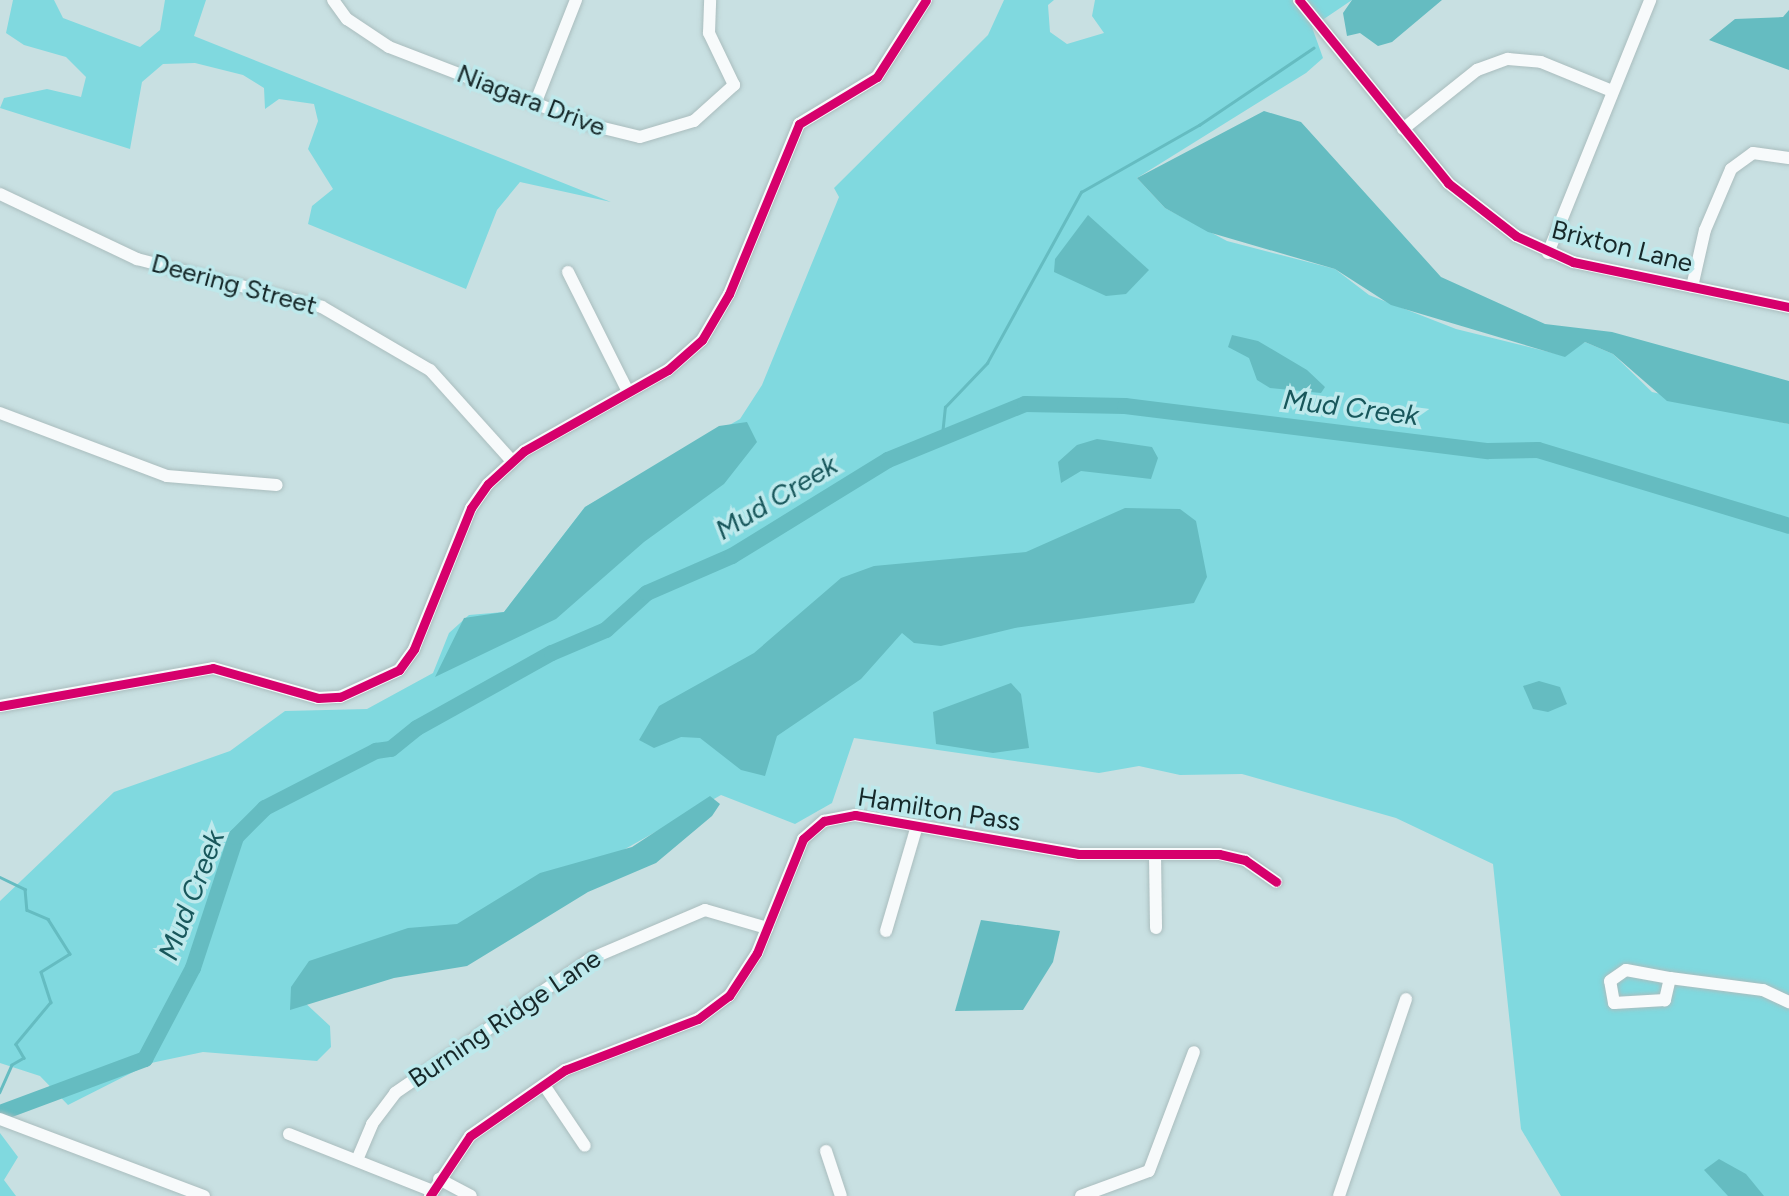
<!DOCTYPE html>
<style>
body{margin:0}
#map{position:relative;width:1789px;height:1196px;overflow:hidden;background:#c8e0e2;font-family:Figtree,sans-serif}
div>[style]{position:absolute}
.green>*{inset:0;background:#80d9df}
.water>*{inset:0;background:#65bcc1}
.stream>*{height:2.5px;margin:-1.25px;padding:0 1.25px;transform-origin:1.25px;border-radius:1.25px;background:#65bcc1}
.river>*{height:16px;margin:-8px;padding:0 8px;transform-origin:8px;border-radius:8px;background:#65bcc1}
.roads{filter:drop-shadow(0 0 2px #aabdbe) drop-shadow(0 0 2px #aabdbe)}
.minor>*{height:12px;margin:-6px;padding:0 6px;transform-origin:6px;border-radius:6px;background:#f7fafb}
.cycleway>*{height:9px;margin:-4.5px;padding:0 4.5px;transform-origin:4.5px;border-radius:4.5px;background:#d6006c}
span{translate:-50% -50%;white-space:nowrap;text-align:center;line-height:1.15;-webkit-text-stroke:7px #bde9ec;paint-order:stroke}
.street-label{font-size:26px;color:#162829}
.water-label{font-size:28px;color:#18575b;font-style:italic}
</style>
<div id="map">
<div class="green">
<div style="clip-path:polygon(13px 0,54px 0,63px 18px,140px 47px,160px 30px,165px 0,206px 0,194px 36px,611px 202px,520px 182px,497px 210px,466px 289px,308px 224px,312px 206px,333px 189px,308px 149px,318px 121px,314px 104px,279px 99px,265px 109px,264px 88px,243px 75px,195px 63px,163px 64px,142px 82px,130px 149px,0 108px,4px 98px,47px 89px,81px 97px,86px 77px,66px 57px,24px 45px,6px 33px)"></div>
<div style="clip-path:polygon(1004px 0,1054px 0,1048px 5px,1050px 32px,1067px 44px,1104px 33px,1092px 16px,1095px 0,1352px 0,1312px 27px,1323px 58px,1306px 73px,1137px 178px,1165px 208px,1227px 241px,1335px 269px,1369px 295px,1456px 329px,1561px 355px,1585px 342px,1613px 354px,1652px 392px,1789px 424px,1789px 1196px,1561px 1196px,1521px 1129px,1493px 864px,1396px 818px,1242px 774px,1180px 775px,1139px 766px,1099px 773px,854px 738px,832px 803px,795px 824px,721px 795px,444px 951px,302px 1000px,330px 1026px,331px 1047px,317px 1061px,203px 1052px,151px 1063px,68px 1105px,40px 1076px,0 1063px,0 901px,114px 792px,230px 751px,285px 711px,367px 709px,433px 673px,449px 633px,469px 615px,504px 612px,585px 507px,740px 419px,762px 385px,839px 197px,834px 188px,988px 35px)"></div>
<div style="clip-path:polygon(0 1133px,18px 1157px,4px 1180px,16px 1196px,0 1196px)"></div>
</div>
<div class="water">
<div style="clip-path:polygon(1352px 0,1442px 0,1392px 42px,1378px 46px,1360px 33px,1347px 36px,1343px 13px)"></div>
<div style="clip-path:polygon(1789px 10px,1789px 70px,1709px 40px,1735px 19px,1783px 17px)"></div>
<div style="clip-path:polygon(1264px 111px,1301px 122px,1441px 277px,1545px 324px,1612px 332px,1789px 381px,1789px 424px,1667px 401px,1613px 354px,1585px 342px,1565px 357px,1391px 305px,1335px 269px,1208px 232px,1165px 208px,1137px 178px)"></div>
<div style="clip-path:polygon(1088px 215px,1149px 270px,1126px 294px,1106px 296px,1054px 272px,1055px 259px)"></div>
<div style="clip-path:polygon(1232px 335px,1258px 341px,1307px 370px,1325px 387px,1321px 393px,1270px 388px,1257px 380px,1249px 358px,1228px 347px)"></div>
<div style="clip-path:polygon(747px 422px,757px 442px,724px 484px,644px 542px,556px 619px,435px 677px,464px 618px,504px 612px,585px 507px,719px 426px)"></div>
<div style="clip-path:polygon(1097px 439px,1152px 447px,1158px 458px,1151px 479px,1081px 471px,1061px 483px,1058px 462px,1077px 445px)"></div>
<div style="clip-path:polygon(1125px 508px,1180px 509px,1196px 521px,1207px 577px,1194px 603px,1015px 628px,941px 646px,914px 643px,902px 633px,861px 679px,777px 736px,765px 776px,741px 770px,700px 738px,681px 737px,654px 748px,639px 740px,659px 706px,754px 653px,841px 578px,874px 566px,1026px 552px)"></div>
<div style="clip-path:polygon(1539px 681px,1560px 687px,1567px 704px,1548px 712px,1533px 709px,1523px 686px)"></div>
<div style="clip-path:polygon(1011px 683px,1021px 694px,1029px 748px,993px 753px,936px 744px,933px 712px)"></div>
<div style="clip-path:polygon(710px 796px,720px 804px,712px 816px,656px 863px,588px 892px,467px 966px,394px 978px,290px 1010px,291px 987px,309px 961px,408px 928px,457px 924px,540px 873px,632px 847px)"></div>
<div style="clip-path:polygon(981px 920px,1060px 931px,1053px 962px,1023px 1010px,955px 1011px)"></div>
<div style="clip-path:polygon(1719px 1159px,1746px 1174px,1764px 1196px,1728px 1196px,1704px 1170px)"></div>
</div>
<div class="stream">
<div style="left:942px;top:435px;width:28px;rotate:-84deg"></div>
<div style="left:945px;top:407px;width:61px;rotate:-46.3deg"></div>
<div style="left:987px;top:363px;width:195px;rotate:-61.2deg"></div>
<div style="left:1081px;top:192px;width:136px;rotate:-29.6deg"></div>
<div style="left:1199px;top:125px;width:138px;rotate:-34deg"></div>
<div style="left:0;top:877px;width:28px;rotate:26deg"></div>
<div style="left:25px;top:889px;width:21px;rotate:85deg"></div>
<div style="left:27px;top:910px;width:23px;rotate:23deg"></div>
<div style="left:48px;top:919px;width:41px;rotate:57.8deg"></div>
<div style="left:70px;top:954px;width:34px;rotate:148deg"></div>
<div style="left:41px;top:972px;width:32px;rotate:72deg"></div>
<div style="left:51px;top:1002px;width:55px;rotate:129.8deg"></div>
<div style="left:16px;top:1044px;width:16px;rotate:60deg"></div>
<div style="left:24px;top:1058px;width:14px;rotate:150deg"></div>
<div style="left:12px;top:1065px;width:30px;rotate:114deg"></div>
<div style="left:0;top:1110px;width:2px;rotate:63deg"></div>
</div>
<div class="river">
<div style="left:0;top:1113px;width:155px;rotate:-20.4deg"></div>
<div style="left:145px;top:1059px;width:103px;rotate:-62.2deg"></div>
<div style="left:193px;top:968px;width:138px;rotate:-71.8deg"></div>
<div style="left:236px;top:837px;width:41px;rotate:-45deg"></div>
<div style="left:265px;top:808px;width:125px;rotate:-27.2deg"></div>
<div style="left:376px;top:751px;width:15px;rotate:-8deg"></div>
<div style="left:391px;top:749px;width:33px;rotate:-39deg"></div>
<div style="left:417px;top:728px;width:154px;rotate:-29.1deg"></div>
<div style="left:552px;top:653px;width:59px;rotate:-23.1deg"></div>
<div style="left:606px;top:630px;width:55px;rotate:-42.1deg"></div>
<div style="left:647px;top:593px;width:93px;rotate:-23.5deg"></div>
<div style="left:732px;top:556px;width:183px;rotate:-31.6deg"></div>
<div style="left:888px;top:460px;width:148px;rotate:-22.2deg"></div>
<div style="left:1025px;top:404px;width:100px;rotate:1.1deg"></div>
<div style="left:1125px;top:406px;width:366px;rotate:7.1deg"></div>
<div style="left:1488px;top:451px;width:50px;rotate:-1.1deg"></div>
<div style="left:1538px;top:450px;width:262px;rotate:16.8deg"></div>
</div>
<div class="roads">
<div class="minor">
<div style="left:333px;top:0;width:24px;rotate:54deg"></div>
<div style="left:347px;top:19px;width:50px;rotate:33.7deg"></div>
<div style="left:389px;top:47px;width:217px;rotate:21.1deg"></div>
<div style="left:591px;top:125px;width:50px;rotate:13.8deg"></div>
<div style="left:640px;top:137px;width:56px;rotate:-16.5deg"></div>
<div style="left:694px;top:121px;width:54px;rotate:-42deg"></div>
<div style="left:734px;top:85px;width:58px;rotate:-115.7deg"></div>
<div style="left:709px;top:33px;width:33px;rotate:-88deg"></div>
<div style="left:1299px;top:0;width:236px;rotate:50.8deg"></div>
<div style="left:1448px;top:183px;width:86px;rotate:37.9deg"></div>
<div style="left:1516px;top:236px;width:63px;rotate:24.5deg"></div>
<div style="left:1573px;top:262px;width:221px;rotate:11.8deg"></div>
<div style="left:535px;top:104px;width:112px;rotate:-68.5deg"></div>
<div style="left:1403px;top:129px;width:95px;rotate:-38.6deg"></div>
<div style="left:1477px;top:70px;width:33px;rotate:-20deg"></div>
<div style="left:1508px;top:59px;width:33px;rotate:5deg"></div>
<div style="left:1541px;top:62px;width:77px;rotate:22.2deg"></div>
<div style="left:0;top:194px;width:152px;rotate:25.4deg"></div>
<div style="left:137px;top:259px;width:191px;rotate:14.5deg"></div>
<div style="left:322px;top:307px;width:125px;rotate:30.3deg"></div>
<div style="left:430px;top:370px;width:121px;rotate:48deg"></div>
<div style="left:1548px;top:253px;width:273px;rotate:-68deg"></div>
<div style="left:568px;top:272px;width:134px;rotate:63.4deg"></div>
<div style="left:1692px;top:287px;width:58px;rotate:-77.2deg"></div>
<div style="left:1705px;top:230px;width:66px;rotate:-66.9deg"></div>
<div style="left:1731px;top:169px;width:27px;rotate:-36deg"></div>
<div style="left:1753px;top:153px;width:36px;rotate:8deg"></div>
<div style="left:0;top:413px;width:178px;rotate:20.7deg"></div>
<div style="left:167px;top:476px;width:110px;rotate:4.7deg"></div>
<div style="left:0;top:706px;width:216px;rotate:-10.1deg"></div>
<div style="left:213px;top:668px;width:109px;rotate:15.9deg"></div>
<div style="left:318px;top:698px;width:22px;rotate:-3deg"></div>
<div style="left:340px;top:697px;width:65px;rotate:-24.6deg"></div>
<div style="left:399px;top:670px;width:26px;rotate:-54deg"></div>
<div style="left:414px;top:649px;width:152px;rotate:-68deg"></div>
<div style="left:471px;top:508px;width:29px;rotate:-55deg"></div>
<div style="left:488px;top:484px;width:49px;rotate:-42.5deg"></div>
<div style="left:524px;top:451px;width:165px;rotate:-29.4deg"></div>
<div style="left:668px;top:370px;width:45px;rotate:-41.4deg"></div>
<div style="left:702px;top:340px;width:53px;rotate:-59.6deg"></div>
<div style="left:729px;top:294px;width:184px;rotate:-67.6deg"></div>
<div style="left:799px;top:124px;width:91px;rotate:-31.1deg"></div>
<div style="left:877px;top:77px;width:91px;rotate:-57.5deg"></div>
<div style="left:1155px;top:854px;width:74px;rotate:89.2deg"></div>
<div style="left:886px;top:931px;width:109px;rotate:-73.6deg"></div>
<div style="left:1626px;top:970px;width:45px;rotate:10.3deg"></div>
<div style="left:1670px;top:978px;width:23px;rotate:103deg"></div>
<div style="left:1665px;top:1000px;width:51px;rotate:176.6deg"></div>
<div style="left:1614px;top:1003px;width:22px;rotate:-100deg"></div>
<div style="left:1610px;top:981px;width:19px;rotate:-35deg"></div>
<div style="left:1670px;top:978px;width:94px;rotate:7.4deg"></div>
<div style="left:1763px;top:990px;width:29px;rotate:25deg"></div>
<div style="left:544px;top:1085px;width:73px;rotate:56.1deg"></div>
<div style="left:0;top:1119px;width:218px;rotate:20.7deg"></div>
<div style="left:289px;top:1134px;width:155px;rotate:21.6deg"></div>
<div style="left:826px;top:1151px;width:47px;rotate:71.6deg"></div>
<div style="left:357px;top:1160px;width:39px;rotate:-67deg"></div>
<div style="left:372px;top:1124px;width:39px;rotate:-53deg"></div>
<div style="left:395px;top:1093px;width:237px;rotate:-34.5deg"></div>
<div style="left:590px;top:959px;width:125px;rotate:-23.1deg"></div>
<div style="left:705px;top:910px;width:65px;rotate:16.2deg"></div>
<div style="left:439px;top:1179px;width:36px;rotate:28deg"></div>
<div style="left:430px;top:1196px;width:72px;rotate:-56.3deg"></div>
<div style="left:470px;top:1136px;width:116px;rotate:-34.8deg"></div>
<div style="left:565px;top:1070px;width:142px;rotate:-21deg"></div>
<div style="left:698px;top:1019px;width:39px;rotate:-37deg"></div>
<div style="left:729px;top:996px;width:51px;rotate:-56.9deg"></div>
<div style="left:757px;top:953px;width:123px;rotate:-68deg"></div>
<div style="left:803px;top:839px;width:28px;rotate:-41deg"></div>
<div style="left:824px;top:821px;width:32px;rotate:-11deg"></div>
<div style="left:855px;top:815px;width:227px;rotate:9.9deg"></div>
<div style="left:1079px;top:854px;width:140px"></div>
<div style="left:1219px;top:854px;width:27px;rotate:13deg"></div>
<div style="left:1245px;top:860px;width:38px;rotate:35deg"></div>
<div style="left:1081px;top:1196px;width:72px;rotate:-20.2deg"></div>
<div style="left:1149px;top:1171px;width:127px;rotate:-69.3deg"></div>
<div style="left:1339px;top:1196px;width:208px;rotate:-71.2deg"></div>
</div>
</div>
<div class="cycleway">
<div style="left:1299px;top:0;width:236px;rotate:50.8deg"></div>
<div style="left:1448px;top:183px;width:86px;rotate:37.9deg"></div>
<div style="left:1516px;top:236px;width:63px;rotate:24.5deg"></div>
<div style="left:1573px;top:262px;width:221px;rotate:11.8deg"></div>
<div style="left:0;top:706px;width:216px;rotate:-10.1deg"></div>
<div style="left:213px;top:668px;width:109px;rotate:15.9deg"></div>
<div style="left:318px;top:698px;width:22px;rotate:-3deg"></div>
<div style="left:340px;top:697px;width:65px;rotate:-24.6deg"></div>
<div style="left:399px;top:670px;width:26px;rotate:-54deg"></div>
<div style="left:414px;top:649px;width:152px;rotate:-68deg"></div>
<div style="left:471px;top:508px;width:29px;rotate:-55deg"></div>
<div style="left:488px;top:484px;width:49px;rotate:-42.5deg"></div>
<div style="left:524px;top:451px;width:165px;rotate:-29.4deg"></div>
<div style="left:668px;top:370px;width:45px;rotate:-41.4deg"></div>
<div style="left:702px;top:340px;width:53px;rotate:-59.6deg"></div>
<div style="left:729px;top:294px;width:184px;rotate:-67.6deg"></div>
<div style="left:799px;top:124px;width:91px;rotate:-31.1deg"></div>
<div style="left:877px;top:77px;width:91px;rotate:-57.5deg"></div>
<div style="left:430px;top:1196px;width:72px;rotate:-56.3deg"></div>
<div style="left:470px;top:1136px;width:116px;rotate:-34.8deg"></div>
<div style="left:565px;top:1070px;width:142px;rotate:-21deg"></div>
<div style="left:698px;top:1019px;width:39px;rotate:-37deg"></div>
<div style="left:729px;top:996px;width:51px;rotate:-56.9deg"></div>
<div style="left:757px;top:953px;width:123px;rotate:-68deg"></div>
<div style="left:803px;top:839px;width:28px;rotate:-41deg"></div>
<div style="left:824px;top:821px;width:32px;rotate:-11deg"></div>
<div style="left:855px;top:815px;width:227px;rotate:9.9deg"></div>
<div style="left:1079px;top:854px;width:140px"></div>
<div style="left:1219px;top:854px;width:27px;rotate:13deg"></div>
<div style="left:1245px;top:860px;width:38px;rotate:35deg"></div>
</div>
<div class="street-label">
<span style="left:531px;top:101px;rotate:21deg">Niagara Drive</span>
<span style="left:1622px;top:247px;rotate:14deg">Brixton Lane</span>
<span style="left:234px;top:285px;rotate:15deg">Deering Street</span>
<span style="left:939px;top:810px;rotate:9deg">Hamilton Pass</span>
<span style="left:505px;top:1019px;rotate:-34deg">Burning Ridge Lane</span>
</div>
<div class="water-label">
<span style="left:1351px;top:407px;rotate:7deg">Mud Creek</span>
<span style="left:776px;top:497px;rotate:-31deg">Mud Creek</span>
<span style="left:191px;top:895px;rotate:-69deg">Mud Creek</span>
</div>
</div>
